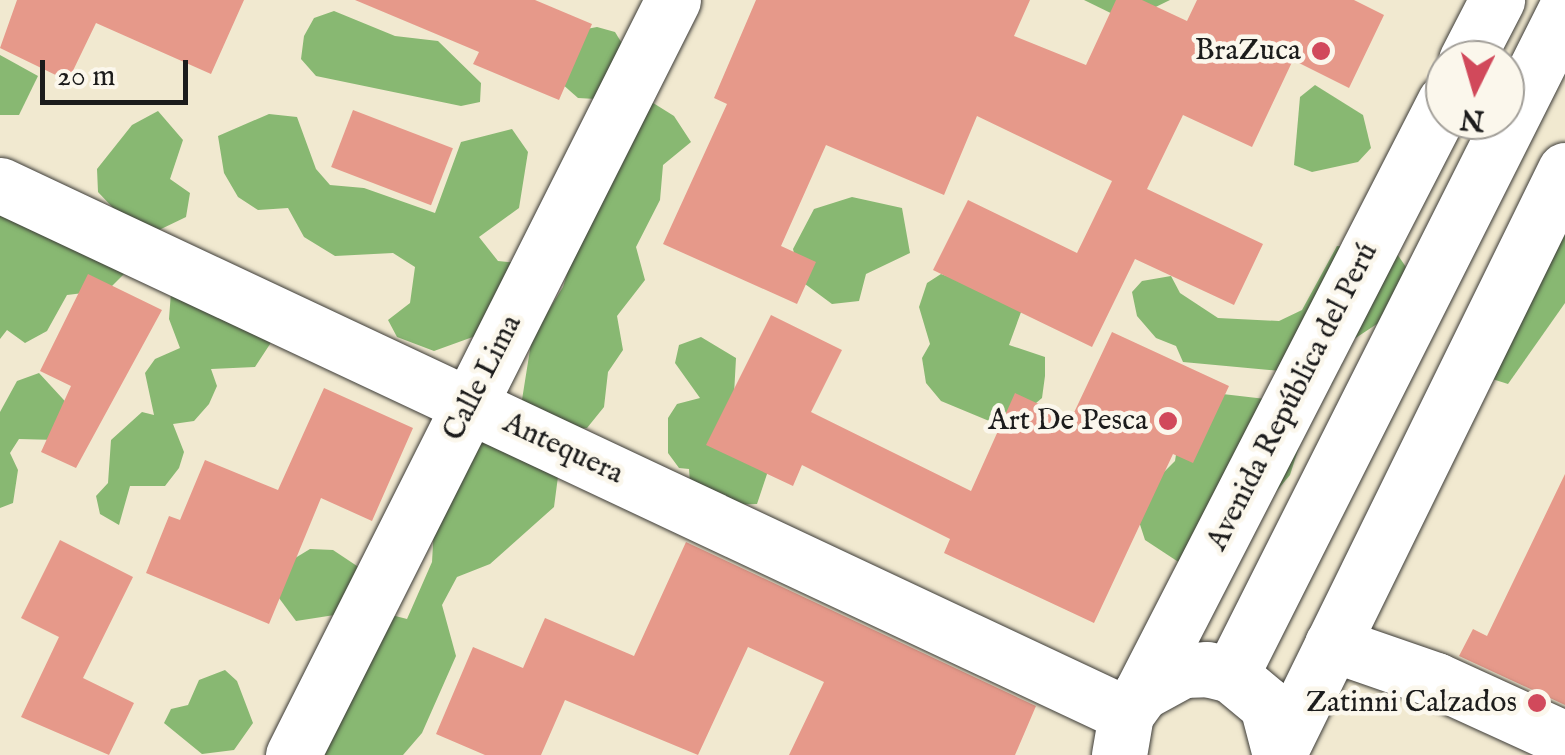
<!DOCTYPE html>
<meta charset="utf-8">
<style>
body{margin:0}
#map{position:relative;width:1565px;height:755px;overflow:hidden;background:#f1e9d0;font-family:"IM FELL English",serif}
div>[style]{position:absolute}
.forest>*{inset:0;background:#88b872}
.building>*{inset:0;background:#e6998a;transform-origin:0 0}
.roads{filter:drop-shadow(0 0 2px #3c3b37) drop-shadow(0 0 2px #3c3b37)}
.minor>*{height:55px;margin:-27.5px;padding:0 27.5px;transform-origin:27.5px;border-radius:27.5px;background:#fff}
.highway>*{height:55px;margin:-27.5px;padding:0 27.5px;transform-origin:27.5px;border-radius:27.5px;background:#fff}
.dots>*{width:28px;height:28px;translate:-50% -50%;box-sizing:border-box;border:5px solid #fbf7ec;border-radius:50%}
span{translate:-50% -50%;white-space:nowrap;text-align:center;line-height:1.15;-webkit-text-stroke:9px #fbf7ec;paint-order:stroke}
.poi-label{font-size:30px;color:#1c1c1c}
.right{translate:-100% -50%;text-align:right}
.street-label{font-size:30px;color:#1c1c1c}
.north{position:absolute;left:1425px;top:40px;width:100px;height:100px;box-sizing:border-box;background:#fbf7ec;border:2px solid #a29f99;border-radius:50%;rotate:185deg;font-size:28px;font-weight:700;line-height:40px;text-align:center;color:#1c1c1c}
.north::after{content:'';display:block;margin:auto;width:35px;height:45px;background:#d1495b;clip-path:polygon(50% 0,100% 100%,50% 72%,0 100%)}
.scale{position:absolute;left:40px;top:60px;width:148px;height:45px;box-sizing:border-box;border:5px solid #1c1c1c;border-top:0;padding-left:12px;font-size:30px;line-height:35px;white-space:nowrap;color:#1c1c1c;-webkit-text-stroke:8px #fbf7ec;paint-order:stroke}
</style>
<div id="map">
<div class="forest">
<div style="clip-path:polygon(1084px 0,1170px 0,1127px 21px)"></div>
<div style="clip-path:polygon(334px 11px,395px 36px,438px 41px,481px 83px,480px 102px,461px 106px,316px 76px,301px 59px,304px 36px,314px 18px)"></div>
<div style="clip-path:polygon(597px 27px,615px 32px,623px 45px,596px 99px,578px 98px,561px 83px,576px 31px)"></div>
<div style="clip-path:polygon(0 55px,38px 76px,19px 115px,0 115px)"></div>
<div style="clip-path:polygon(1315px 85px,1363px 115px,1371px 148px,1358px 162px,1312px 172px,1294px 165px,1300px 97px)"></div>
<div style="clip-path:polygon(650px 101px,674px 116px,691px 142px,663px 165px,660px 200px,636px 247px,645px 280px,617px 316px,623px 350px,608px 372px,604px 407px,587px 428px,555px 431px,521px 406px,532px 337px,563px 287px,580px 232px)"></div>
<div style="clip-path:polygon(158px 111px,183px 140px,170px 179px,190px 193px,186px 217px,159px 230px,116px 211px,98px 192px,97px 169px,132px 125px)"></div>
<div style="clip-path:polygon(269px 114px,297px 117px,316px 169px,330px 185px,364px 188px,435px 213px,461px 142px,512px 129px,528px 152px,519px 208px,479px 237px,498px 261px,519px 263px,481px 334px,434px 351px,397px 337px,388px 320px,410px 303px,415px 267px,393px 253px,335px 256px,304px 237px,288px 208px,258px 210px,238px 197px,224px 173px,218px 136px)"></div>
<div style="clip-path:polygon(0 188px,125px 273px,108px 290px,67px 295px,47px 331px,25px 343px,7px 330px,0 339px)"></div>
<div style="clip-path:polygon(852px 197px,902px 208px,910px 253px,866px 274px,859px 301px,832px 304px,801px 281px,793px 249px,814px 209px)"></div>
<div style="clip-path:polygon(1565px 216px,1565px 303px,1508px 384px,1467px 371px)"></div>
<div style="clip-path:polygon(1337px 246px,1395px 251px,1406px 267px,1389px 316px,1342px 347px,1332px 384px,1281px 371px,1183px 362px,1176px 346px,1156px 338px,1137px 316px,1132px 292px,1142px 281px,1171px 276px,1180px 293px,1218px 318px,1279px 321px,1302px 310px)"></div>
<div style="clip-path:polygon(941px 274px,1024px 304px,1009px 345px,1045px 357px,1045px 376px,1042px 398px,1006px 428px,941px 401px,926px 383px,922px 358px,930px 344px,919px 307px,927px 283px)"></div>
<div style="clip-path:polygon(171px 292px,272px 341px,255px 367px,211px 369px,217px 386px,209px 404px,194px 421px,173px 424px,184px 452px,179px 468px,165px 486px,130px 486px,119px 525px,100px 514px,96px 496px,108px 483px,111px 440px,142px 412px,154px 415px,145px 373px,155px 359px,180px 348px,169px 319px)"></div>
<div style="clip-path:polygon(701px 337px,736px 358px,733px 413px,772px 459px,757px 504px,725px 505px,690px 483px,689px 469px,679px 468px,668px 453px,668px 418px,677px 404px,700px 398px,675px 363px,679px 345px)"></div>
<div style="clip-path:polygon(39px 373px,74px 411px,56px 440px,19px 439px,10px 453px,18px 470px,13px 503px,0 508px,0 412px,17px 381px)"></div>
<div style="clip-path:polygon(1214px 393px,1275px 400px,1296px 421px,1299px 447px,1290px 475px,1275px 493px,1183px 565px,1145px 540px,1133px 503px,1175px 461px,1185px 398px)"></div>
<div style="clip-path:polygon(486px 433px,559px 469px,554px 507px,490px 564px,457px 577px,442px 605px,456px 656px,422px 733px,403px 755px,313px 755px,380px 612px,407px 619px,432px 562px,434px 527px)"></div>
<div style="clip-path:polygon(310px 549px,333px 550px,360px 568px,341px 614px,296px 621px,276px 594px,287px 563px)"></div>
<div style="clip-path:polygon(225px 670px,237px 681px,253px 723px,234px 750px,202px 754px,164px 723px,171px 709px,188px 705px,199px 680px)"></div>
</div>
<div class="building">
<div style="clip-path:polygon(17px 0,244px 0,211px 74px,96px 23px,68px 81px,0 48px)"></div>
<div style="clip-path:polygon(355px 0,535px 0,592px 24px,559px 100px,473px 64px,479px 52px)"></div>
<div style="clip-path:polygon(756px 0,1030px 0,1014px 36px,1086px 65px,1116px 0,1142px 0,1187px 21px,1197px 0,1354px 0,1384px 15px,1349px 88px,1293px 60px,1252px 147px,1183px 115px,1147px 189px,1263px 244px,1234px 305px,1135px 259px,1092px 347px,933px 270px,968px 200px,1077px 253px,1112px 181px,977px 116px,944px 195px,826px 145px,781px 246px,816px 262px,797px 304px,663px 244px,727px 104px,714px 98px)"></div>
<div style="left:353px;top:110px;width:107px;height:61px;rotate:21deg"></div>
<div style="clip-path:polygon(88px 274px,162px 310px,76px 468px,41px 452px,71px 386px,40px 371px)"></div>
<div style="clip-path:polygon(771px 315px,842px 350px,811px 412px,971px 491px,1015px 393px,1071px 419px,1112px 332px,1229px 386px,1193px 463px,1173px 454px,1094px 623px,944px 553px,950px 539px,802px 465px,793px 486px,706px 445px)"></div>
<div style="clip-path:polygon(324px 388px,413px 428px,372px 521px,321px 498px,269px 624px,146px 573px,169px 516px,180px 520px,205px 460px,278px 490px)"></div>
<div style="clip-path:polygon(1565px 474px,1565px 705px,1459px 656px,1473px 629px,1487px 636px)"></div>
<div style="clip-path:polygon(60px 540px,133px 577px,83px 678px,134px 703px,109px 755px,21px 717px,59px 637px,21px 618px)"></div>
<div style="clip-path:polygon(686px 542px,1036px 706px,1015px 755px,789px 755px,824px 682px,748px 647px,698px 755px,565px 700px,541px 755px,485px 755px,436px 734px,473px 647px,523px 668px,545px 618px,634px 656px)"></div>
</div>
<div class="roads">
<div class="minor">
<div style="left:0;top:185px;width:1244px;rotate:25.16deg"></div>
<div style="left:1332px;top:644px;width:110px;rotate:19.1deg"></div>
<div style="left:1436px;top:680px;width:142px;rotate:24.6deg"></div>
<div style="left:1231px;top:675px;width:743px;rotate:-63.3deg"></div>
<div style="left:293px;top:755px;width:845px;rotate:-63.28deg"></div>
</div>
<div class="highway">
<div style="left:1466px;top:60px;width:68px;rotate:-62.7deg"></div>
<div style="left:1141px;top:693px;width:665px;rotate:-62.82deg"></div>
<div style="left:1280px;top:751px;width:647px;rotate:-63.87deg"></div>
<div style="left:1119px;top:755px;width:42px;rotate:-80.3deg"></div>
<div style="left:1126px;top:714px;width:26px;rotate:-54deg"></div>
<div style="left:1141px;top:693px;width:48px;rotate:-28.7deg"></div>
<div style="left:1183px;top:670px;width:24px;rotate:-2deg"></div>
<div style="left:1207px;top:669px;width:25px;rotate:14deg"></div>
<div style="left:1231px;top:675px;width:47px;rotate:39.8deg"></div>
<div style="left:1267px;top:705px;width:52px;rotate:75.4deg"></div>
</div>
</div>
<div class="dots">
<div style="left:1321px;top:51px;background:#d1495b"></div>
<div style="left:1168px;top:421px;background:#d1495b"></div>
<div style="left:1537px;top:703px;background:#d1495b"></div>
</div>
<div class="poi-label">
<span class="right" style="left:1301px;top:51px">BraZuca</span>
<span class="right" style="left:1148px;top:421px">Art De Pesca</span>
<span class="right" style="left:1517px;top:703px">Zatinni Calzados</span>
</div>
<div class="street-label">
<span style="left:483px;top:378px;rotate:-63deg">Calle Lima</span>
<span style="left:1293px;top:397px;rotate:-63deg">Avenida República del Perú</span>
<span style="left:563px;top:449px;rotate:25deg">Antequera</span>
</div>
<div class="north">N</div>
<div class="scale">20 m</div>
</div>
